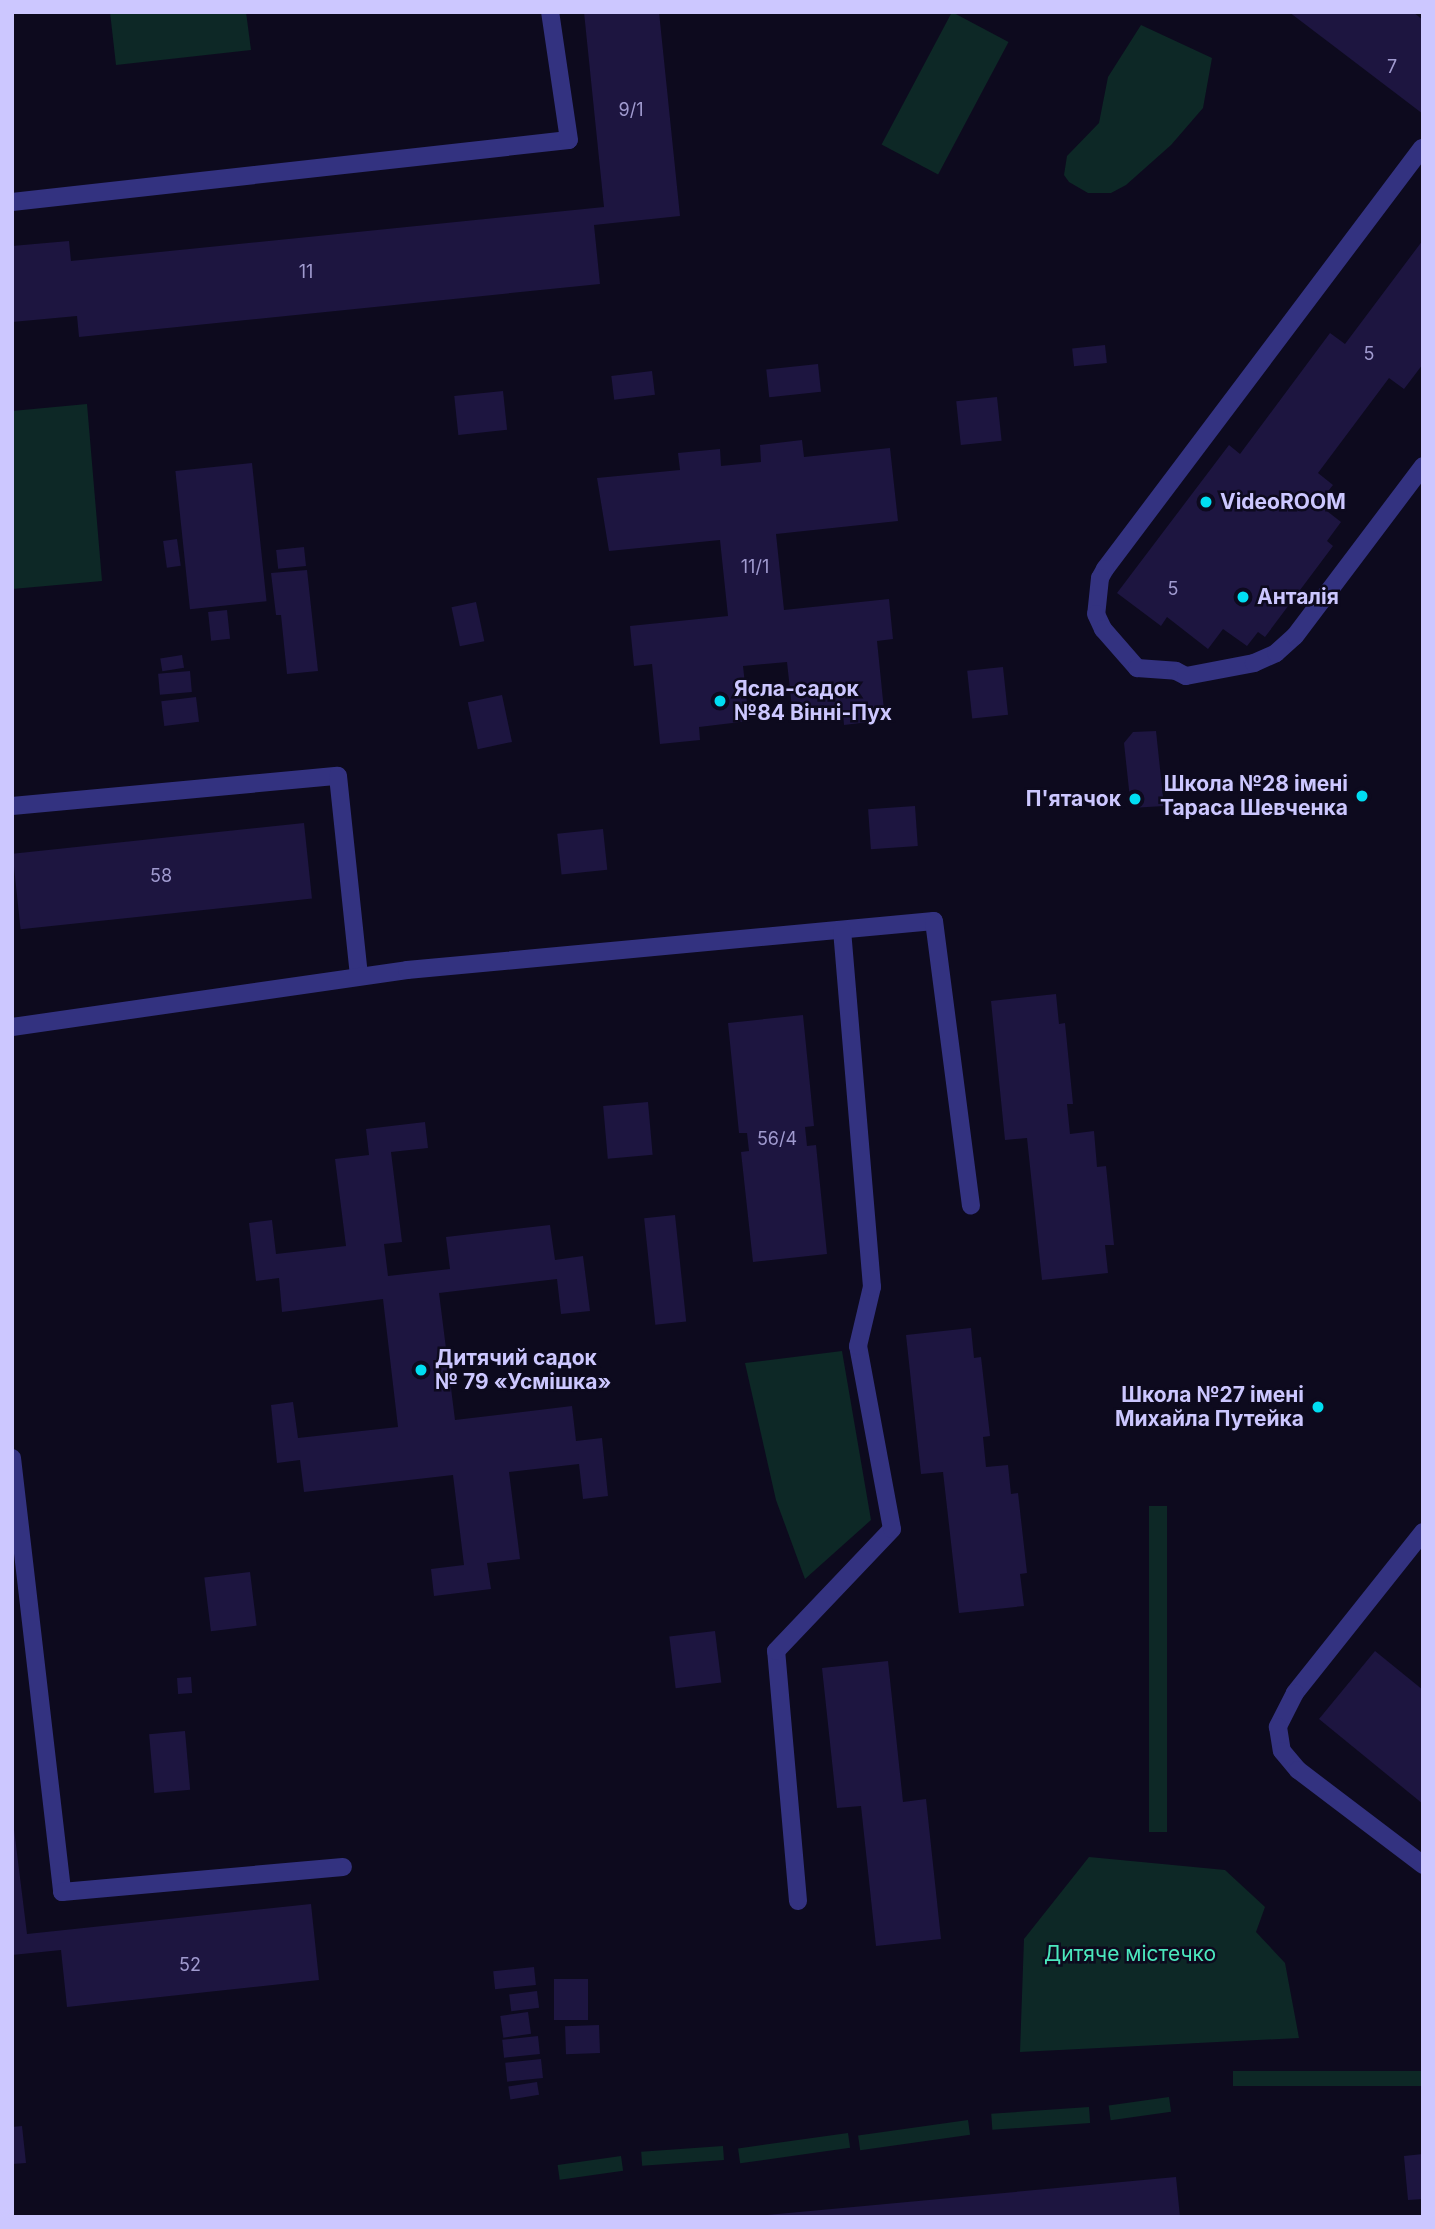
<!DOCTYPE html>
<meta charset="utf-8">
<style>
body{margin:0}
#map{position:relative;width:1435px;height:2229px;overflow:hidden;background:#0d0a1e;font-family:Inter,sans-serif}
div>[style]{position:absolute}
.green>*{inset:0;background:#0d2826;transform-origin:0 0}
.building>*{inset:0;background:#1d1540;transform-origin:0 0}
.lane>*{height:18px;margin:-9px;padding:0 9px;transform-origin:9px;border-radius:9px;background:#333280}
.dots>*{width:19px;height:19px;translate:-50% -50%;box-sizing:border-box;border:4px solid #0d0a1e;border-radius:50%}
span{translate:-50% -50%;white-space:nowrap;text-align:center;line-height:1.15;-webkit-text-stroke:5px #0d0a1e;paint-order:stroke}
.number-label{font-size:18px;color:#a09acf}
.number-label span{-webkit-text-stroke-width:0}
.poi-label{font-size:21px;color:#ccc7ff;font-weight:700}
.left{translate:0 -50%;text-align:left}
.right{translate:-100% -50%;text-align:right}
.park-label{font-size:21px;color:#4be7bd}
.frame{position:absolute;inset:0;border:14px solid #ccc7ff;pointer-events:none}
</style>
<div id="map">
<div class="green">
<div style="clip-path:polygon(110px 12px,246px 12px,251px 50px,116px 65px)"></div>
<div style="left:952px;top:12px;width:64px;height:150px;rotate:28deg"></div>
<div style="clip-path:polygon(1141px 25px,1212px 58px,1203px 108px,1171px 145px,1126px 185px,1111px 193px,1088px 193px,1069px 182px,1064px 175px,1067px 156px,1099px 123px,1108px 77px)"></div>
<div style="clip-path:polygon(87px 404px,102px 581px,12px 589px,12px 411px)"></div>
<div style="clip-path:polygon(842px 1351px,871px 1520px,805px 1579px,776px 1500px,745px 1363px)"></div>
<div style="left:1149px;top:1506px;width:18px;height:326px"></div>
<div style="clip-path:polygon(1089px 1857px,1225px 1870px,1265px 1907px,1256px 1932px,1285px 1963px,1299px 2038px,1020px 2052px,1024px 1939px)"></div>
<div style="left:1423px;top:2071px;width:15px;height:190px;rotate:90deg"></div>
<div style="left:1169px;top:2097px;width:15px;height:61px;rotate:82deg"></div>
<div style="left:1089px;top:2107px;width:16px;height:98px;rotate:86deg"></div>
<div style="left:968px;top:2120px;width:15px;height:111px;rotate:82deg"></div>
<div style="left:848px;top:2133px;width:15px;height:111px;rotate:82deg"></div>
<div style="left:723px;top:2146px;width:14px;height:82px;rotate:86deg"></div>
<div style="left:621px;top:2156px;width:15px;height:64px;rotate:82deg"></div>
</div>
<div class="building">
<div style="clip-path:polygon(584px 12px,659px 12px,680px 216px,594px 225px,600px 284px,79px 337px,77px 316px,12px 322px,12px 246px,69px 241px,71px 261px,604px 207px)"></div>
<div style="clip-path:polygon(1289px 12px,1413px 12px,1423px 20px,1423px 114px)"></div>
<div style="clip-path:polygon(1423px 240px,1423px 364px,1404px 389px,1389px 378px,1318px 473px,1333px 485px,1318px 504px,1341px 522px,1327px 541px,1333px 546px,1265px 637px,1258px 632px,1247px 646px,1223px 629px,1208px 649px,1167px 617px,1161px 626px,1117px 593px,1229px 445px,1240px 454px,1330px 333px,1345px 344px)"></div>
<div style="left:1105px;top:345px;width:18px;height:33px;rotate:84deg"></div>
<div style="left:818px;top:364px;width:28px;height:52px;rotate:84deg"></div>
<div style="left:652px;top:371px;width:24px;height:41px;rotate:83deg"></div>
<div style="left:503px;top:391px;width:39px;height:49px;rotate:84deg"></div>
<div style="left:997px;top:397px;width:44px;height:41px;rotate:84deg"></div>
<div style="clip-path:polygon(802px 440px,804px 457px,890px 448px,898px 521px,776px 534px,784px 610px,889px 599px,893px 639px,877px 641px,885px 720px,844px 725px,843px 712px,793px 717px,787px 662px,743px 666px,749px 721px,699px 727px,700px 740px,660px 744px,652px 664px,634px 666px,630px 626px,728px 616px,720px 540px,609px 551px,597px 478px,680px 470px,678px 453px,720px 449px,721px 466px,761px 462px,760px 445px)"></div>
<div style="left:252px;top:463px;width:139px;height:77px;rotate:84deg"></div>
<div style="left:177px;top:539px;width:27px;height:14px;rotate:82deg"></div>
<div style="left:304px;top:547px;width:19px;height:28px;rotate:84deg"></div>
<div style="clip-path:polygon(307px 570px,318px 671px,287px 674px,281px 615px,276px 615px,271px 573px)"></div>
<div style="left:476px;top:602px;width:40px;height:25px;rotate:78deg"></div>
<div style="left:227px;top:610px;width:29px;height:19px;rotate:84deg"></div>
<div style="left:182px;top:655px;width:13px;height:22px;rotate:81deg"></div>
<div style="left:1003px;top:667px;width:48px;height:36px;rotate:84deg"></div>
<div style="left:190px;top:671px;width:21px;height:32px;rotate:85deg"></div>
<div style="left:502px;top:695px;width:48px;height:35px;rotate:78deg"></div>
<div style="left:196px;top:697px;width:25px;height:35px;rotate:83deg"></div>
<div style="clip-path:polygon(1156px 731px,1164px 806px,1131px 808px,1124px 743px,1133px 732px)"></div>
<div style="left:915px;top:806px;width:40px;height:47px;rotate:86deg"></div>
<div style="left:304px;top:823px;width:76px;height:293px;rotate:84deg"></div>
<div style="left:603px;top:829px;width:41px;height:46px;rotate:84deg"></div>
<div style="clip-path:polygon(1056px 994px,1059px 1024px,1065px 1023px,1073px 1104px,1067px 1104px,1070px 1134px,1094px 1131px,1097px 1167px,1106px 1166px,1114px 1245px,1105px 1245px,1108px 1273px,1042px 1280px,1027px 1138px,1005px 1140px,991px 1001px)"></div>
<div style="clip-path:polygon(803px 1015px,814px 1126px,805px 1127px,807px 1146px,816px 1145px,827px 1254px,753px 1262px,741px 1152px,749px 1151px,747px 1133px,739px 1133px,728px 1023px)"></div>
<div style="left:648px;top:1102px;width:53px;height:45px;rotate:85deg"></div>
<div style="clip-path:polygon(425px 1122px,428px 1148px,391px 1152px,402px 1242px,384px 1244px,388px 1276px,450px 1269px,446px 1237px,550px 1225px,555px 1260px,583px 1256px,590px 1311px,561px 1314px,557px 1279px,439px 1293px,455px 1420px,572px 1406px,576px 1441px,602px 1438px,608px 1496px,583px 1499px,579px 1464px,509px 1472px,520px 1559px,487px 1563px,491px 1589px,434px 1596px,431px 1569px,464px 1565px,453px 1475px,304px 1492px,300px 1460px,277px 1463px,271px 1405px,293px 1402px,298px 1438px,398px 1427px,383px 1299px,282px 1312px,279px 1278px,256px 1281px,249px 1223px,272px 1220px,276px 1254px,346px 1246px,335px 1159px,369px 1155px,366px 1129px)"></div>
<div style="left:675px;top:1215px;width:107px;height:31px;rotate:84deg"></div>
<div style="clip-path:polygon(971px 1328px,974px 1358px,981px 1357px,990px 1436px,983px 1437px,986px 1467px,1008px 1465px,1011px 1494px,1018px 1493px,1027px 1573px,1020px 1574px,1024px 1606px,959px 1613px,943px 1472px,921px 1474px,906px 1335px)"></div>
<div style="left:250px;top:1572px;width:54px;height:46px;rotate:83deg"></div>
<div style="left:715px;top:1631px;width:52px;height:46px;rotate:83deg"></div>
<div style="clip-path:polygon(1375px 1651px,1423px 1690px,1423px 1804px,1319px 1719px)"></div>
<div style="clip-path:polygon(888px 1661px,903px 1802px,926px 1799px,941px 1939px,876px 1946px,861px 1806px,837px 1808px,822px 1668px)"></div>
<div style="left:191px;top:1677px;width:16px;height:14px;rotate:86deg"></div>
<div style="left:185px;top:1731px;width:59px;height:36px;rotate:85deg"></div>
<div style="clip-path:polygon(12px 1813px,27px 1934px,311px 1904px,319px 1980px,67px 2007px,61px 1950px,12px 1955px)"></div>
<div style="left:534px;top:1967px;width:18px;height:41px;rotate:84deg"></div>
<div style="left:554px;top:1979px;width:34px;height:41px"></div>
<div style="left:537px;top:1991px;width:17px;height:28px;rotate:83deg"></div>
<div style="left:528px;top:2012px;width:22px;height:28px;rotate:82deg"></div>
<div style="left:599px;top:2025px;width:28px;height:34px;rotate:88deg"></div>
<div style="left:538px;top:2036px;width:18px;height:36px;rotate:84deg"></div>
<div style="left:541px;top:2059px;width:19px;height:36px;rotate:84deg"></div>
<div style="left:537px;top:2082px;width:13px;height:29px;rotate:81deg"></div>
<div style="clip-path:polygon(22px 2126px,26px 2163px,12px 2164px,12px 2127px)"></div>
<div style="clip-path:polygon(1423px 2154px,1423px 2199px,1408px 2200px,1404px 2156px)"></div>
<div style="clip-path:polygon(1176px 2177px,1180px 2217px,767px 2217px,767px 2215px)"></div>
</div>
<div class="lane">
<div style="left:1422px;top:148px;width:527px;rotate:126.98deg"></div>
<div style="left:1105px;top:569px;width:10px;rotate:119deg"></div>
<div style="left:1100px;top:578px;width:36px;rotate:96deg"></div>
<div style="left:1096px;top:614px;width:17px;rotate:65deg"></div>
<div style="left:1103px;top:629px;width:52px;rotate:48.9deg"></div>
<div style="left:1137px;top:668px;width:39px;rotate:4deg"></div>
<div style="left:1176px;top:671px;width:11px;rotate:27deg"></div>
<div style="left:1186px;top:676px;width:69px;rotate:-10.8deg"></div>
<div style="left:1254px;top:663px;width:24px;rotate:-24deg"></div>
<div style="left:1276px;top:653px;width:25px;rotate:-42deg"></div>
<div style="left:1295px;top:636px;width:213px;rotate:-53deg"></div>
<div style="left:12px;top:202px;width:560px;rotate:-6.35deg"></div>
<div style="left:569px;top:140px;width:129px;rotate:-98.4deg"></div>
<div style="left:12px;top:806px;width:327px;rotate:-5.3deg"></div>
<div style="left:338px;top:776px;width:201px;rotate:84deg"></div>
<div style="left:12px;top:1027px;width:399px;rotate:-8.2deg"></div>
<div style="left:407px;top:970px;width:529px;rotate:-5.31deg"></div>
<div style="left:934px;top:921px;width:287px;rotate:82.6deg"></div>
<div style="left:12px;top:1458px;width:437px;rotate:83.4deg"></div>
<div style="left:62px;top:1892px;width:282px;rotate:-5.1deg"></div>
<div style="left:1423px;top:1532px;width:206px;rotate:128.5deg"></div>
<div style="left:1295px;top:1693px;width:38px;rotate:117deg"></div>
<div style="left:1278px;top:1727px;width:24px;rotate:81deg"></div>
<div style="left:1282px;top:1751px;width:25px;rotate:50deg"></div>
<div style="left:1298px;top:1770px;width:157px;rotate:37.2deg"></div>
<div style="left:798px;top:1901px;width:251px;rotate:-95deg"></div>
<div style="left:776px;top:1651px;width:168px;rotate:-46.4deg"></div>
<div style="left:892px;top:1529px;width:186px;rotate:-100.5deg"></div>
<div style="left:858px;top:1346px;width:61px;rotate:-76.7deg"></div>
<div style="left:872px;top:1287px;width:358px;rotate:-94.8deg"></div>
</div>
<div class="dots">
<div style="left:1206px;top:502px;background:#00def2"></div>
<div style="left:1243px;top:597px;background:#00def2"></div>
<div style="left:720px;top:701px;background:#00def2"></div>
<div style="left:1362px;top:796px;background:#00def2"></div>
<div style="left:1135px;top:799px;background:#00def2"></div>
<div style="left:421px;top:1370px;background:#00def2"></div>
<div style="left:1318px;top:1407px;background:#00def2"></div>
</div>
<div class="number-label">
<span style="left:1392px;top:67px">7</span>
<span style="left:631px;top:110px">9/1</span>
<span style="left:306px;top:272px">11</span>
<span style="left:1369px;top:354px">5</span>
<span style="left:755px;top:567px">11/1</span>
<span style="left:1173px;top:589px">5</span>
<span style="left:161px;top:876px">58</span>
<span style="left:777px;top:1139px">56/4</span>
<span style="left:190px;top:1965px">52</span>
</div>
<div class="poi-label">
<span class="left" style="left:1220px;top:502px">VideoROOM</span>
<span class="left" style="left:1257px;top:597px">Анталія</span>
<span class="left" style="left:734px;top:701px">Ясла-садок<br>№84 Вінні-Пух</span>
<span class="right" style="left:1348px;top:796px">Школа №28 імені<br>Тараса Шевченка</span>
<span class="right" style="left:1121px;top:799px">П'ятачок</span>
<span class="left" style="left:435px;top:1370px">Дитячий садок<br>№ 79 «Усмішка»</span>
<span class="right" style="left:1304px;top:1407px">Школа №27 імені<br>Михайла Путейка</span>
</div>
<div class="park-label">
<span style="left:1130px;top:1954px">Дитяче містечко</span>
</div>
<div class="frame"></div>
</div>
